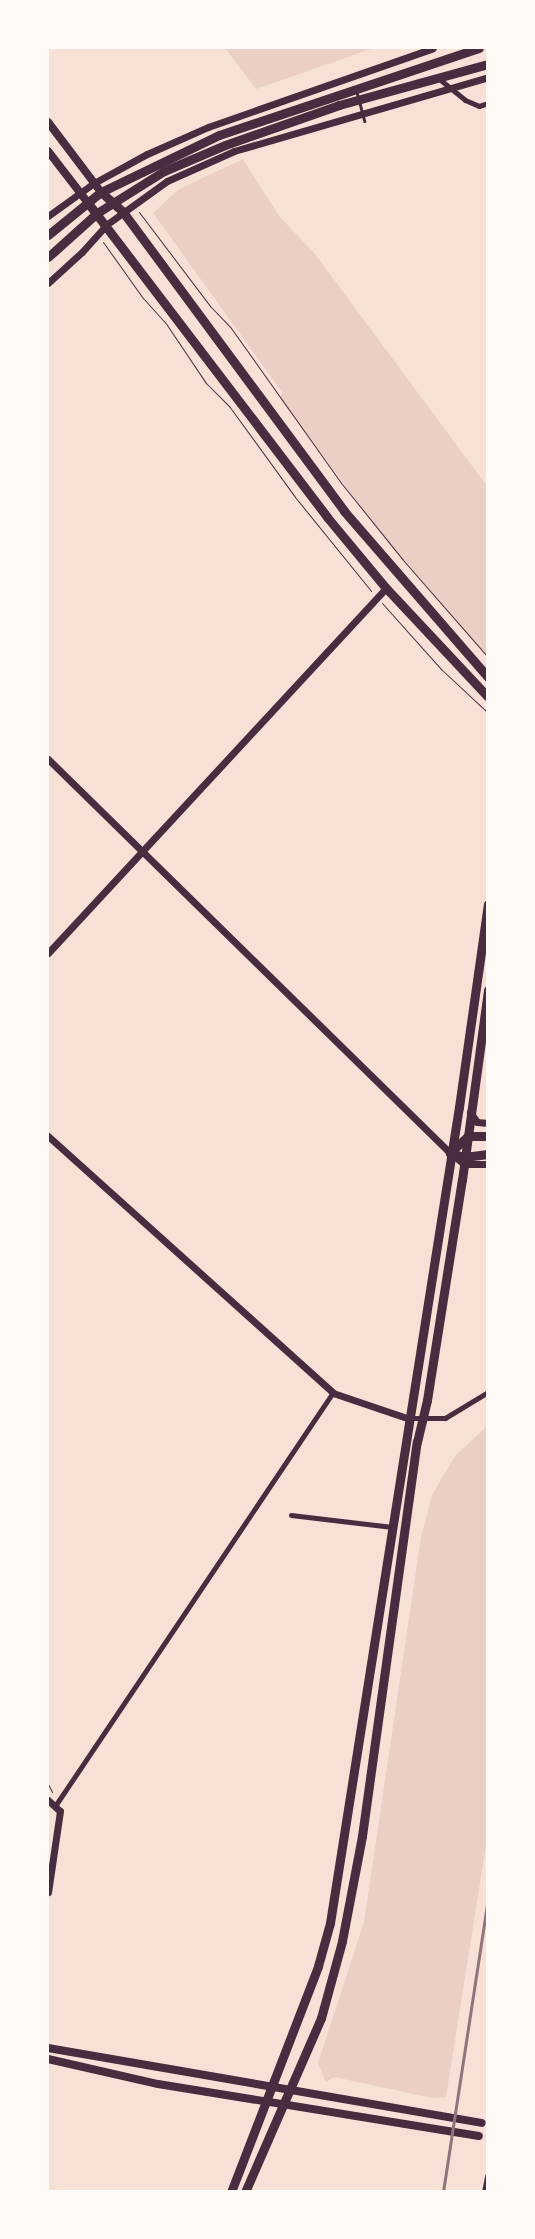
<!DOCTYPE html>
<style>
body{margin:0}
#map{position:relative;width:535px;height:2239px;overflow:hidden;background:#f7e1d7;font-family:"Exo 2",sans-serif}
div>[style]{position:absolute}
.green>*{inset:0;background:#ebcfc5}
.path>*{height:1px;margin:-0.5px;padding:0 0.5px;transform-origin:0.5px;border-radius:0.5px;background:#4a2c40}
.service>*{height:2.5px;margin:-1.25px;padding:0 1.25px;transform-origin:1.25px;border-radius:1.25px;background:#4a2c40}
.minor>*{height:5px;margin:-2.5px;padding:0 2.5px;transform-origin:2.5px;border-radius:2.5px;background:#4a2c40}
.tertiary>*{height:7px;margin:-3.5px;padding:0 3.5px;transform-origin:3.5px;border-radius:3.5px;background:#4a2c40}
.secondary>*{height:8px;margin:-4px;padding:0 4px;transform-origin:4px;border-radius:4px;background:#4a2c40}
.primary>*{height:9px;margin:-4.5px;padding:0 4.5px;transform-origin:4.5px;border-radius:4.5px;background:#4a2c40}
.rail>*{height:2.5px;margin:-1.25px;padding:0 1.25px;transform-origin:1.25px;border-radius:1.25px;background:#8f747c}
span{translate:-50% -50%;white-space:nowrap;text-align:center;line-height:1.15;-webkit-text-stroke:4px #fffaf5;paint-order:stroke}
.frame{position:absolute;inset:0;border:49px solid #fffaf5;pointer-events:none}
</style>
<div id="map">
<div class="green">
<div style="clip-path:polygon(225px 48px,374px 48px,256px 89px)"></div>
<div style="clip-path:polygon(243px 159px,279px 216px,315px 254px,487px 486px,487px 656px,388px 543px,280px 399px,282px 392px,153px 213px,179px 189px)"></div>
<div style="clip-path:polygon(487px 1426px,487px 1839px,446px 2097px,432px 2098px,334px 2077px,326px 2082px,318px 2063px,364px 1922px,421px 1537px,432px 1495px,455px 1456px)"></div>
</div>
<div class="path">
<div style="left:139px;top:212px;width:118px;rotate:52.9deg"></div>
<div style="left:210px;top:306px;width:30px;rotate:46deg"></div>
<div style="left:231px;top:328px;width:191px;rotate:54.6deg"></div>
<div style="left:342px;top:484px;width:97px;rotate:51.2deg"></div>
<div style="left:403px;top:560px;width:129px;rotate:48.8deg"></div>
<div style="left:103px;top:242px;width:69px;rotate:54.5deg"></div>
<div style="left:143px;top:298px;width:36px;rotate:48deg"></div>
<div style="left:167px;top:325px;width:70px;rotate:56.1deg"></div>
<div style="left:206px;top:383px;width:33px;rotate:45deg"></div>
<div style="left:229px;top:406px;width:112px;rotate:54deg"></div>
<div style="left:295px;top:497px;width:121px;rotate:51deg"></div>
<div style="left:382px;top:603px;width:89px;rotate:48.2deg"></div>
<div style="left:441px;top:669px;width:64px;rotate:43.1deg"></div>
<div style="left:48px;top:1784px;width:9px;rotate:63deg"></div>
</div>
<div class="service">
<div style="left:357px;top:92px;width:30px;rotate:75deg"></div>
</div>
<div class="minor">
<div style="left:438px;top:78px;width:35px;rotate:39deg"></div>
<div style="left:465px;top:100px;width:15px;rotate:23deg"></div>
<div style="left:479px;top:106px;width:9px;rotate:-18deg"></div>
<div style="left:408px;top:1418px;width:37px"></div>
<div style="left:445px;top:1418px;width:50px;rotate:-31.2deg"></div>
<div style="left:291px;top:1515px;width:102px;rotate:6.8deg"></div>
<div style="left:55px;top:1806px;width:498px;rotate:-56.1deg"></div>
</div>
<div class="tertiary">
<div style="left:48px;top:216px;width:57px;rotate:-35.7deg"></div>
<div style="left:94px;top:183px;width:60px;rotate:-28.7deg"></div>
<div style="left:147px;top:154px;width:67px;rotate:-23.9deg"></div>
<div style="left:208px;top:127px;width:238px;rotate:-19.3deg"></div>
<div style="left:48px;top:283px;width:46px;rotate:-42.4deg"></div>
<div style="left:82px;top:252px;width:36px;rotate:-48deg"></div>
<div style="left:106px;top:225px;width:75px;rotate:-35.8deg"></div>
<div style="left:167px;top:181px;width:73px;rotate:-24.1deg"></div>
<div style="left:234px;top:151px;width:265px;rotate:-16.2deg"></div>
<div style="left:48px;top:759px;width:563px;rotate:44.42deg"></div>
<div style="left:450px;top:1153px;width:18px;rotate:38deg"></div>
<div style="left:464px;top:1164px;width:24px"></div>
<div style="left:48px;top:953px;width:497px;rotate:-47.2deg"></div>
<div style="left:470px;top:1112px;width:12px;rotate:55deg"></div>
<div style="left:477px;top:1122px;width:11px;rotate:5deg"></div>
<div style="left:48px;top:1136px;width:384px;rotate:42deg"></div>
<div style="left:333px;top:1393px;width:78px;rotate:18.7deg"></div>
<div style="left:48px;top:1800px;width:16px;rotate:43deg"></div>
<div style="left:60px;top:1811px;width:82px;rotate:98.4deg"></div>
<div style="left:485px;top:2192px;width:16px;rotate:-79deg"></div>
</div>
<div class="secondary">
<div style="left:48px;top:122px;width:88px;rotate:52.9deg"></div>
<div style="left:48px;top:151px;width:66px;rotate:52.4deg"></div>
<div style="left:48px;top:2048px;width:440px;rotate:9.8deg"></div>
<div style="left:48px;top:2059px;width:113px;rotate:12.8deg"></div>
<div style="left:158px;top:2084px;width:325px;rotate:9.2deg"></div>
</div>
<div class="primary">
<div style="left:101px;top:192px;width:30px;rotate:42deg"></div>
<div style="left:123px;top:212px;width:372px;rotate:53.5deg"></div>
<div style="left:344px;top:511px;width:220px;rotate:49.1deg"></div>
<div style="left:88px;top:203px;width:395px;rotate:52.7deg"></div>
<div style="left:327px;top:517px;width:92px;rotate:50.3deg"></div>
<div style="left:386px;top:588px;width:149px;rotate:46.9deg"></div>
<div style="left:48px;top:235px;width:68px;rotate:-39.1deg"></div>
<div style="left:101px;top:192px;width:131px;rotate:-25.8deg"></div>
<div style="left:219px;top:135px;width:274px;rotate:-18.5deg"></div>
<div style="left:48px;top:257px;width:66px;rotate:-41.9deg"></div>
<div style="left:97px;top:213px;width:79px;rotate:-32.1deg"></div>
<div style="left:164px;top:171px;width:66px;rotate:-23.1deg"></div>
<div style="left:225px;top:145px;width:121px;rotate:-19.3deg"></div>
<div style="left:339px;top:105px;width:155px;rotate:-15.4deg"></div>
<div style="left:488px;top:1136px;width:20px;rotate:180deg"></div>
<div style="left:468px;top:1136px;width:25px;rotate:137deg"></div>
<div style="left:450px;top:1153px;width:15px;rotate:16deg"></div>
<div style="left:464px;top:1157px;width:24px;rotate:-7deg"></div>
<div style="left:231px;top:2192px;width:242px;rotate:-68.9deg"></div>
<div style="left:318px;top:1966px;width:45px;rotate:-74.4deg"></div>
<div style="left:330px;top:1923px;width:826px;rotate:-81.02deg"></div>
<div style="left:459px;top:1107px;width:205px;rotate:-81.9deg"></div>
<div style="left:245px;top:2192px;width:190px;rotate:-66.4deg"></div>
<div style="left:321px;top:2018px;width:80px;rotate:-74.7deg"></div>
<div style="left:342px;top:1941px;width:107px;rotate:-79.2deg"></div>
<div style="left:362px;top:1836px;width:398px;rotate:-82.1deg"></div>
<div style="left:417px;top:1442px;width:43px;rotate:-76.6deg"></div>
<div style="left:427px;top:1400px;width:223px;rotate:-81deg"></div>
<div style="left:462px;top:1180px;width:192px;rotate:-82.2deg"></div>
</div>
<div class="rail">
<div style="left:443px;top:2192px;width:296px;rotate:-81.3deg"></div>
</div>
<div class="frame"></div>
</div>
